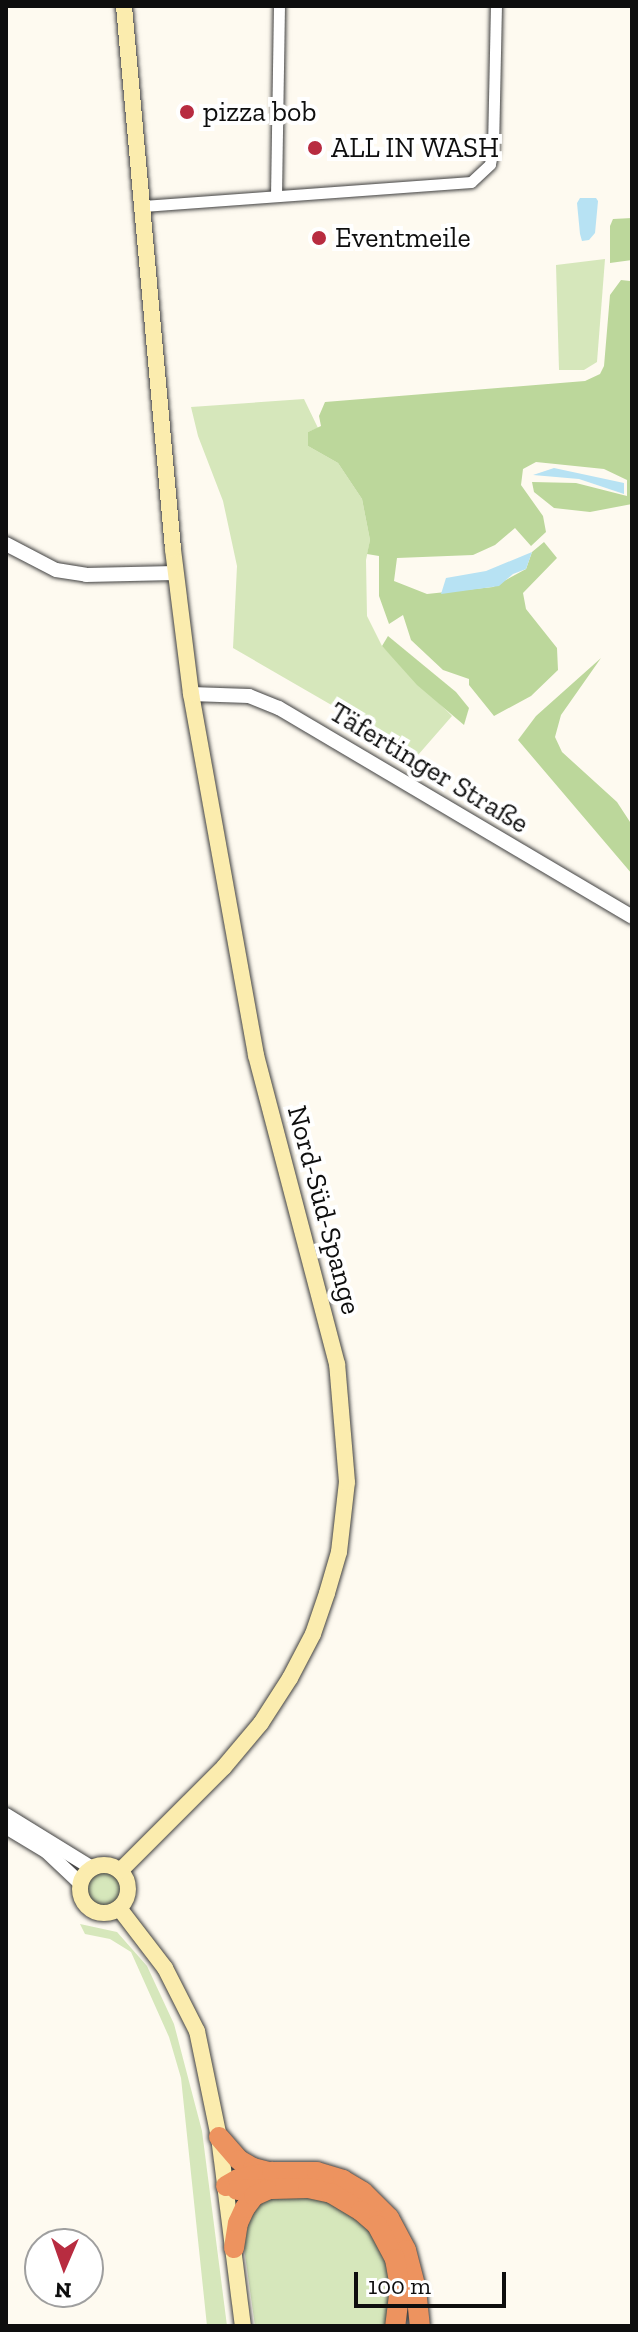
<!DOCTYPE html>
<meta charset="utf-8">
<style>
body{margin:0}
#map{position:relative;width:638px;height:2332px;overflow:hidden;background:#fefaf0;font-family:"Zilla Slab",serif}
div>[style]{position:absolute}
.green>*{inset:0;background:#d6e7bb}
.round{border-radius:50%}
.forest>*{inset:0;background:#bcd79b}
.water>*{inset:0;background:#b7e2f3}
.roads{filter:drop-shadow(0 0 2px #414141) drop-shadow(0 0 2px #414141)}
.minor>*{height:11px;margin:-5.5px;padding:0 5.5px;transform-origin:5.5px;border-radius:5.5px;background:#fff}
.tertiary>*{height:14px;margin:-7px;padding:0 7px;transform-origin:7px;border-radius:7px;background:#fff}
.secondary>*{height:16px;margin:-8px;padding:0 8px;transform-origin:8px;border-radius:8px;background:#fbecae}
.secondary>.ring{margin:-8px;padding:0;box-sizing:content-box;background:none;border:16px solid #fbecae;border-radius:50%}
.motorway>*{height:20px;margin:-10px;padding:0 10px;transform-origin:10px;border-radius:10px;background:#ed935f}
.dots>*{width:22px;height:22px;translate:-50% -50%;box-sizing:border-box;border:4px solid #fff;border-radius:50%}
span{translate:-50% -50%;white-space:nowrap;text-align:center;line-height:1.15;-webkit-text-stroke:8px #fff;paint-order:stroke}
.poi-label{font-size:28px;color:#0e0e0e}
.left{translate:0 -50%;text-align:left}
.street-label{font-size:28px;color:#0e0e0e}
.frame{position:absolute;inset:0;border:8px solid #0e0e0e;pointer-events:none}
.north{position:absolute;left:24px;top:2228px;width:80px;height:80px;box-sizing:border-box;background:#fff;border:2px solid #9f9f9f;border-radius:50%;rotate:182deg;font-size:22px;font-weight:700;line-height:32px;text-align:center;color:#0e0e0e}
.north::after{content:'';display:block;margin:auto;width:28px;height:36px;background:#b82c40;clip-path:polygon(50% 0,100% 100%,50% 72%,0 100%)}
.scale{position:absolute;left:354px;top:2272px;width:152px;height:36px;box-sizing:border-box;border:4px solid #0e0e0e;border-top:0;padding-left:10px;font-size:24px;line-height:28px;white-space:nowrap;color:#0e0e0e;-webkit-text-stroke:6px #fff;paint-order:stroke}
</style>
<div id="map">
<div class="green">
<div style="clip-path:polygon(605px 259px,597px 362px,584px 370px,559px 370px,556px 265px)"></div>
<div style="clip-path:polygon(304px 399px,318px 428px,308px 432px,308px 446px,338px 463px,362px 499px,370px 540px,366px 560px,367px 616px,382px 646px,452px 716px,418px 755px,233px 648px,237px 566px,223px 501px,198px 436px,191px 407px)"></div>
<div class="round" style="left:84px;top:1869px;width:38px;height:38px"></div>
<div style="clip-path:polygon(80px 1924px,117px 1932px,147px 1966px,174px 2024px,202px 2131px,227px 2326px,207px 2326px,181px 2078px,169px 2037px,131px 1952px,110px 1939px,85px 1934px)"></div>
<div style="clip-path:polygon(312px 2193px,373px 2227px,392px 2267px,387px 2326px,255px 2326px,244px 2248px,246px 2228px,257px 2200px)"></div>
</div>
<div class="forest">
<div style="clip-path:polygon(632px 218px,632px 260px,610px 263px,610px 226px,613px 219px)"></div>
<div style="clip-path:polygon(621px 280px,630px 281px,632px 288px,632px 504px,590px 512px,554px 508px,534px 492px,532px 482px,576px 483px,627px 496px,627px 480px,604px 469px,536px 462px,523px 469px,521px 485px,543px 516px,546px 532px,531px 546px,515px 528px,495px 545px,473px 555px,397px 558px,394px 581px,427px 594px,493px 587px,526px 569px,532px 552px,544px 542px,557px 558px,523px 593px,526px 609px,557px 648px,558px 670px,531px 696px,494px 716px,469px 685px,469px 679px,443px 670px,411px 640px,403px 615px,389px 624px,379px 596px,379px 556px,367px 554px,370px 540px,362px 499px,338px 463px,308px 446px,308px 432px,321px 426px,319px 416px,325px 402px,585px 381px,600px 374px,604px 366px,610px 295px)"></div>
<div style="clip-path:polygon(388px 636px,456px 692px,469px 708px,464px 725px,417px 685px,382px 646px)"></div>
<div style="clip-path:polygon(601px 658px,561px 715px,555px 737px,562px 752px,617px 802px,632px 825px,632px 874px,518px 740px,536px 716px)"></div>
</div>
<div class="water">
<div style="clip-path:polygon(580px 198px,596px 198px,598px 201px,595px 233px,589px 240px,582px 241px,580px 234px,577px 203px)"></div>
<div style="clip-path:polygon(554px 468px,624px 483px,624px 494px,579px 479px,533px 475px)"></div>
<div style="clip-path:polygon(532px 552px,526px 569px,513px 574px,499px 586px,441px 594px,446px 578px,486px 571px)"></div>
</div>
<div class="roads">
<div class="minor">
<div style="left:276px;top:196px;width:190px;rotate:-89.1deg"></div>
<div style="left:143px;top:206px;width:329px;rotate:-4.2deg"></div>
<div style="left:471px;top:182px;width:26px;rotate:-43deg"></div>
<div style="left:490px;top:164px;width:16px;rotate:-79deg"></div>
<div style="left:493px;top:148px;width:142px;rotate:-88.8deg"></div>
</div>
<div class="tertiary">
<div style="left:6px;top:544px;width:56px;rotate:27.5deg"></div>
<div style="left:56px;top:570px;width:30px;rotate:9deg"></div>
<div style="left:86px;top:575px;width:89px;rotate:-1.3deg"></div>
<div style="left:191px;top:694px;width:58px;rotate:2deg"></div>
<div style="left:249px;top:696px;width:32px;rotate:22deg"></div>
<div style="left:279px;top:708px;width:410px;rotate:30.6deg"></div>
<div style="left:6px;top:1815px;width:101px;rotate:31.6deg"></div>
<div style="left:6px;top:1827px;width:47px;rotate:31deg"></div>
<div style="left:46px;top:1851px;width:47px;rotate:43.3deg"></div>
</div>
<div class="secondary">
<div class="ring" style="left:80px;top:1865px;width:32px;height:32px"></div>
<div style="left:120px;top:1871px;width:147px;rotate:-45deg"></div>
<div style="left:224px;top:1767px;width:57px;rotate:-49.9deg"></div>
<div style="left:261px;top:1723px;width:54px;rotate:-57.2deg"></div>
<div style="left:290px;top:1678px;width:50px;rotate:-62.4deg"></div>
<div style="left:313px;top:1634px;width:43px;rotate:-71.1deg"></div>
<div style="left:327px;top:1593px;width:43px;rotate:-73.7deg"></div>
<div style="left:339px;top:1552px;width:70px;rotate:-83.5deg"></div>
<div style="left:347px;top:1482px;width:118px;rotate:-94.8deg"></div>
<div style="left:337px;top:1364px;width:319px;rotate:-104.7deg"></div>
<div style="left:256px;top:1055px;width:367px;rotate:-100.2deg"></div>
<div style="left:191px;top:694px;width:146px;rotate:-97.1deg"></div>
<div style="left:173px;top:549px;width:545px;rotate:-95.16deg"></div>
<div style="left:119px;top:1908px;width:76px;rotate:52.5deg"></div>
<div style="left:165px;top:1968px;width:71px;rotate:63.1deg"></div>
<div style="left:197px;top:2031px;width:108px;rotate:78.3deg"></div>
<div style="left:219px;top:2137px;width:191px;rotate:82.8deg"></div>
</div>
<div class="motorway">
<div style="left:219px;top:2137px;width:30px;rotate:49deg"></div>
<div style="left:239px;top:2160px;width:16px;rotate:30deg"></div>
<div style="left:253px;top:2168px;width:16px;rotate:14deg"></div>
<div style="left:226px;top:2186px;width:14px;rotate:-30deg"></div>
<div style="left:238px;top:2179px;width:35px;rotate:-12deg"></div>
<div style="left:272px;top:2172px;width:45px"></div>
<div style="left:317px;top:2172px;width:27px;rotate:17deg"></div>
<div style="left:343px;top:2180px;width:23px;rotate:31deg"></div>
<div style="left:363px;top:2192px;width:37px;rotate:45deg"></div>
<div style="left:389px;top:2218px;width:36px;rotate:62deg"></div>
<div style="left:406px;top:2250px;width:40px;rotate:75.6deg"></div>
<div style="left:416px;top:2289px;width:37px;rotate:84deg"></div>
<div style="left:237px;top:2190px;width:71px;rotate:-1.6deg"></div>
<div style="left:308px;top:2188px;width:24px;rotate:12deg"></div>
<div style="left:331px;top:2193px;width:35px;rotate:31deg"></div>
<div style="left:361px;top:2211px;width:21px;rotate:41deg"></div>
<div style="left:377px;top:2225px;width:38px;rotate:62deg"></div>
<div style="left:395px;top:2259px;width:28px;rotate:80deg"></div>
<div style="left:400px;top:2287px;width:39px;rotate:97deg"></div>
<div style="left:234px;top:2248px;width:25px;rotate:-81deg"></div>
<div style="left:238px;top:2223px;width:17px;rotate:-65deg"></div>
<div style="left:245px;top:2208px;width:15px;rotate:-53deg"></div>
<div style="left:254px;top:2196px;width:14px;rotate:-25deg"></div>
</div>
</div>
<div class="dots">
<div style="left:187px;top:112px;background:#b82c40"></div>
<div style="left:315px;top:148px;background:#b82c40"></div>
<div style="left:319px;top:238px;background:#b82c40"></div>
</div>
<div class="poi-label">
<span class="left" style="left:203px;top:112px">pizza bob</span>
<span class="left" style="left:331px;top:148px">ALL IN WASH</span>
<span class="left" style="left:335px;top:238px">Eventmeile</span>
</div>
<div class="street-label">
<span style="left:429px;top:768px;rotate:31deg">Täfertinger Straße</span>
<span style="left:324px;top:1210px;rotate:75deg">Nord-Süd-Spange</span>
</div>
<div class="frame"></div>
<div class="north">N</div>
<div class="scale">100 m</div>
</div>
